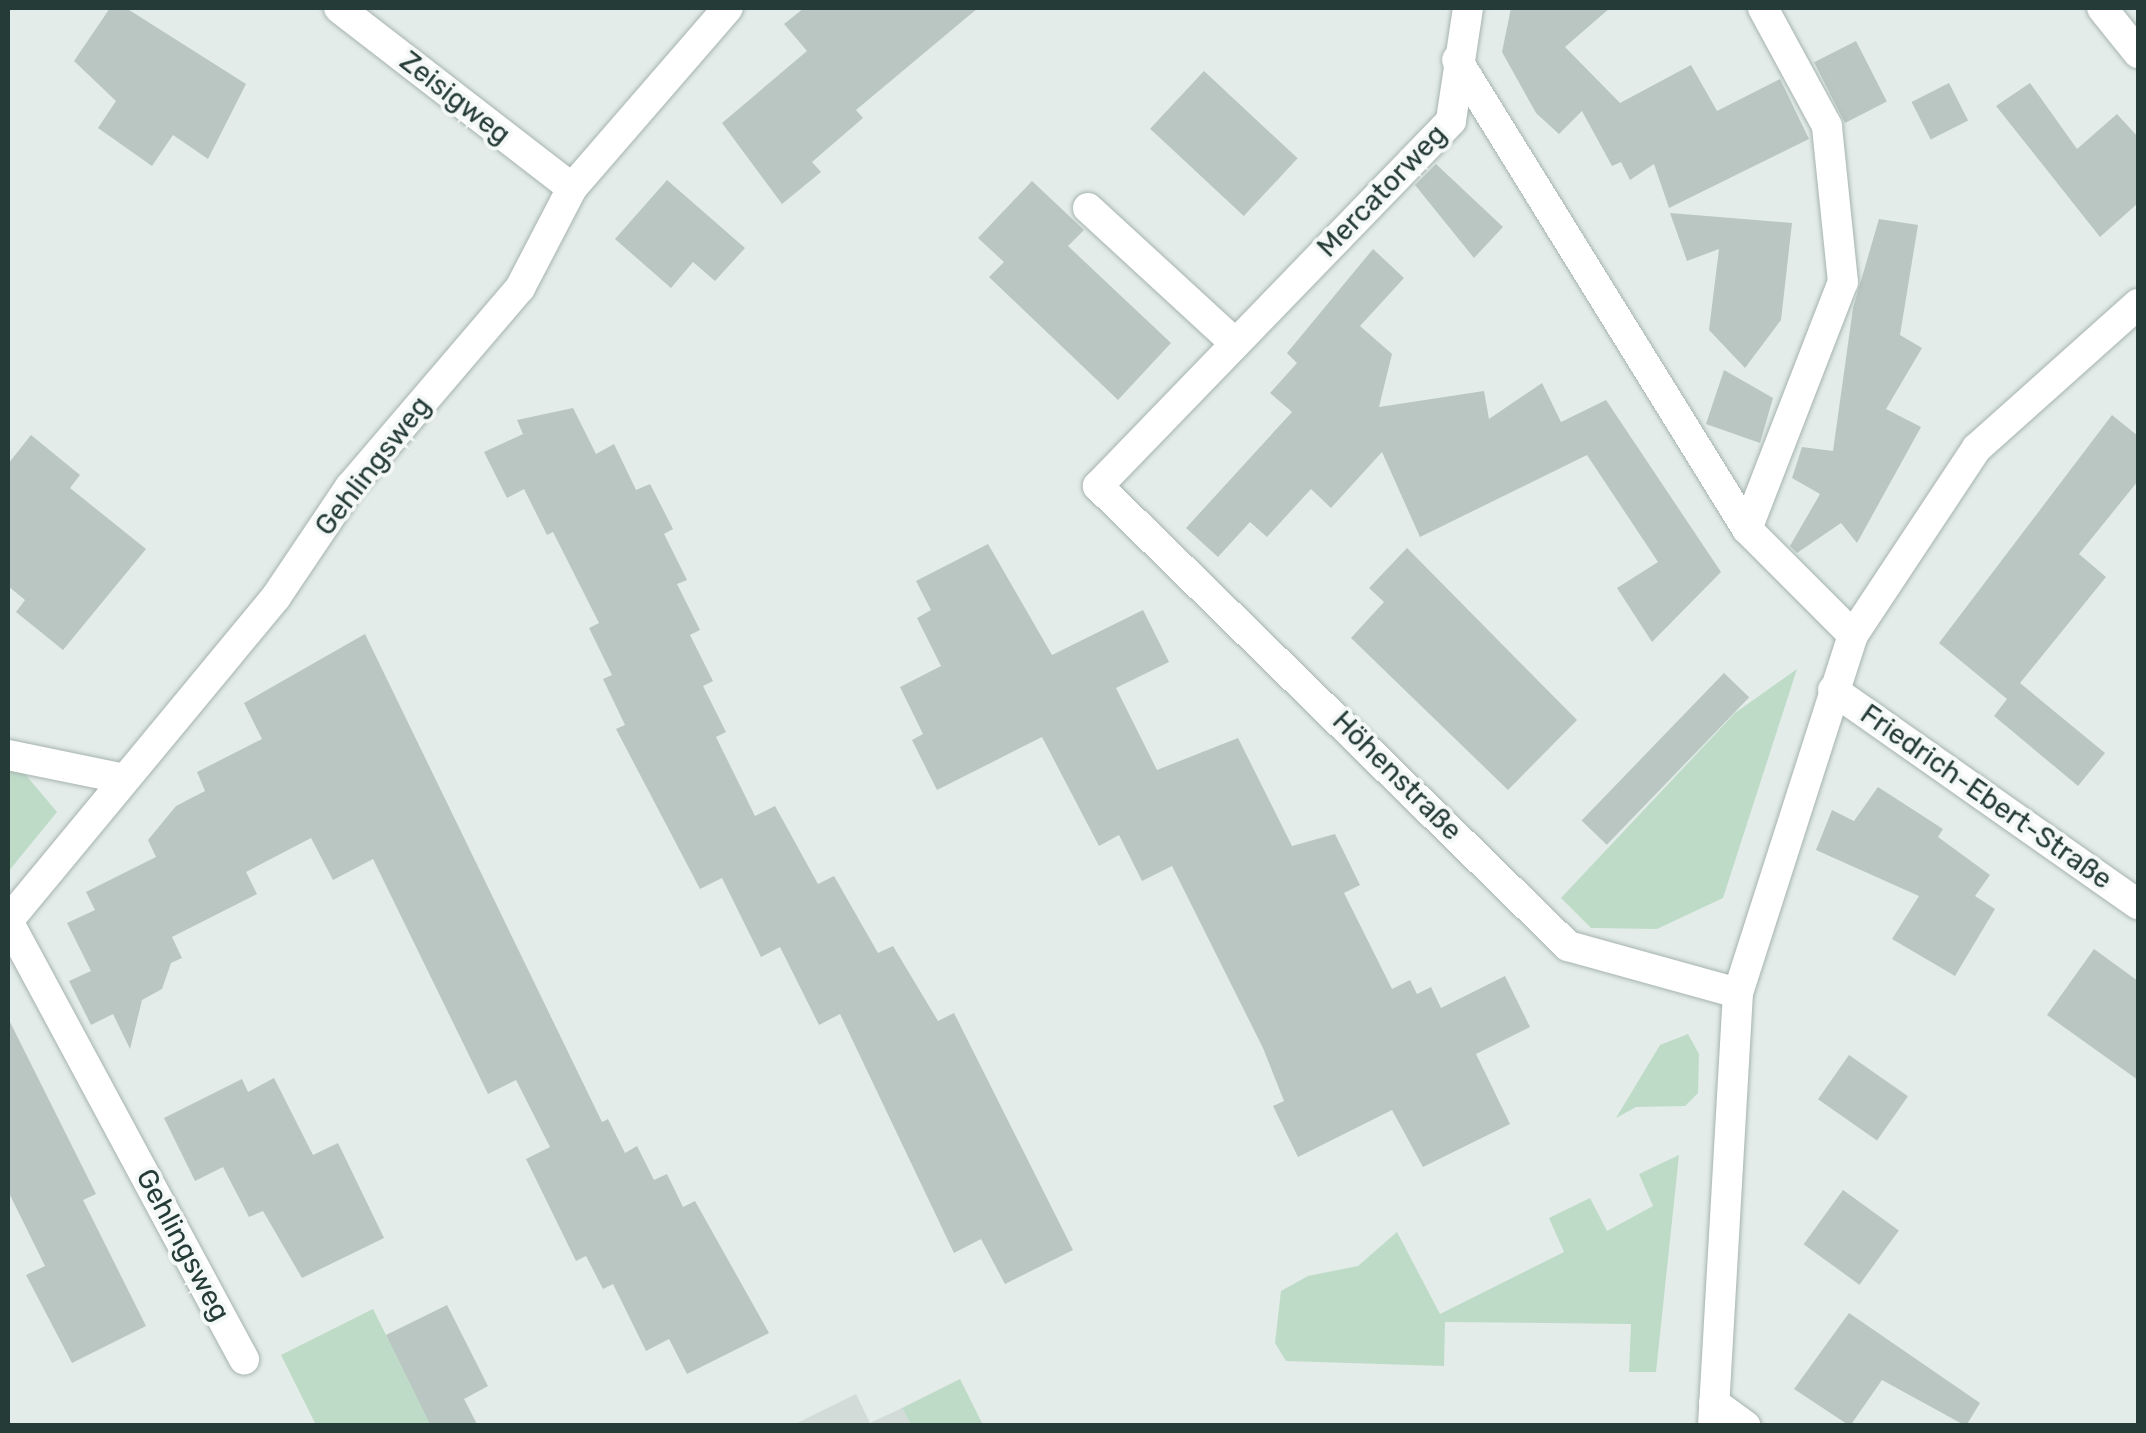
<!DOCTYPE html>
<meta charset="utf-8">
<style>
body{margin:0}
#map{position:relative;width:2146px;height:1433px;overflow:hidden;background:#e3ece9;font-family:Rubik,sans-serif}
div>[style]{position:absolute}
.built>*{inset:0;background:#d2dbd8}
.green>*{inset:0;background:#bedbc8}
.building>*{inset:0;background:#b9c6c2;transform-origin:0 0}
.roads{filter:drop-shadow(0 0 2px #a6b3b0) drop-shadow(0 0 2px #a6b3b0)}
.minor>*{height:30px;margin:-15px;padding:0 15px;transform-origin:15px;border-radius:15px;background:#fff}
span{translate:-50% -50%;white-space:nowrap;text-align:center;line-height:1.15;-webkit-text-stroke:8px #f4f8f6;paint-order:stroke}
.street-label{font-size:28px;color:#253b37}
.frame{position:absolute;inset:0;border:10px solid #253b37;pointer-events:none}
</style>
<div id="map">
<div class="built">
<div style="clip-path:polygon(856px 1394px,870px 1423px,902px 1408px,911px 1425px,793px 1425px)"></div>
</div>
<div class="green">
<div style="clip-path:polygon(1797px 669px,1723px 898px,1657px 929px,1591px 928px,1561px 898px,1735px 713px)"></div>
<div style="clip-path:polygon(8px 770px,25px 774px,57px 812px,8px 872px)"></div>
<div style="clip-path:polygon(1688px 1034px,1699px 1054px,1698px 1093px,1685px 1106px,1636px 1107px,1616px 1118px,1660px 1045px)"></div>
<div style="clip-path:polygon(1679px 1155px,1656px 1372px,1629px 1372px,1631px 1324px,1445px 1322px,1444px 1366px,1286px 1361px,1275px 1343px,1281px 1291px,1308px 1276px,1358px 1266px,1397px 1232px,1440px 1314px,1564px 1252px,1549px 1218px,1590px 1198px,1607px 1231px,1653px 1206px,1639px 1174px)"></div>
<div style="clip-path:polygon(373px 1309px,431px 1425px,316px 1425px,281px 1355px)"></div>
<div style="clip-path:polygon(960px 1379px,983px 1425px,911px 1425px,902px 1408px)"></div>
</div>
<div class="building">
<div style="clip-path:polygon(110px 8px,126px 8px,246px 84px,208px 159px,173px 135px,152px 166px,98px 128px,116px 101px,74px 61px)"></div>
<div style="clip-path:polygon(804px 8px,978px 8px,856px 110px,863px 118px,812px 162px,821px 172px,782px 204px,722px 123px,807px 51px,784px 24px)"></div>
<div style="clip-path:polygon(1511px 8px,1610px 8px,1565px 47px,1620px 103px,1691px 65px,1717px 111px,1780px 79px,1809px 139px,1669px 208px,1654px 164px,1630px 180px,1621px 162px,1612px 166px,1582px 111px,1559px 134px,1536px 113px,1502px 52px)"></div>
<div style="left:1856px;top:41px;width:68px;height:47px;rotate:63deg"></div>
<div style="left:1204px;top:71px;width:128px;height:79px;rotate:43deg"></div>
<div style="left:1949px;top:83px;width:42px;height:42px;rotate:63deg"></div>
<div style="clip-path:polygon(2030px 83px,2077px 149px,2117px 114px,2138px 137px,2138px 203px,2100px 237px,1996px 106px)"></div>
<div style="clip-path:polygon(1436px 164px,1503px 227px,1474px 258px,1415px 185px)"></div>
<div style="clip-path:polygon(667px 180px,745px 248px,715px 281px,693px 262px,671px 288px,615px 239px)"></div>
<div style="clip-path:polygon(1032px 181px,1084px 230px,1068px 246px,1171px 343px,1118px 400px,989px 277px,1004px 262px,978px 238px)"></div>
<div style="clip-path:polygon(1670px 213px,1792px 223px,1781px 320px,1745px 368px,1709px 330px,1719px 249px,1687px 261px)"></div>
<div style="clip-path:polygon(1879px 219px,1918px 225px,1900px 335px,1922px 348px,1886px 409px,1921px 427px,1857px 543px,1841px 523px,1797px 553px,1790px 546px,1820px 494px,1792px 478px,1802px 447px,1833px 451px,1853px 308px)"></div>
<div style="clip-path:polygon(1373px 249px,1404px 278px,1360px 326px,1392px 354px,1379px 407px,1484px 391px,1489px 419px,1542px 383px,1561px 422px,1606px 400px,1721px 572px,1652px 642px,1617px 588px,1658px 562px,1587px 455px,1420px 537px,1382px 452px,1331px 508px,1311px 489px,1267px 537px,1250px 522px,1218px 557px,1186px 528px,1292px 412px,1270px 393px,1297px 363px,1287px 353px)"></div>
<div style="clip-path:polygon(1724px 370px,1773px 398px,1760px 443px,1706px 424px)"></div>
<div style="clip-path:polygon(573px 408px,596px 454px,614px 444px,636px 490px,650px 484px,673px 529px,664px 534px,687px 580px,677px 584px,700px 630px,690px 635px,713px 681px,703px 686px,726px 732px,716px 737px,755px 816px,775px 806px,818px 884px,834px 876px,878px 953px,893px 946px,938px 1021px,954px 1013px,1073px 1250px,1005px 1284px,981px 1239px,954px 1253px,840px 1014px,819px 1025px,780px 947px,761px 957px,722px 878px,700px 889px,616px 729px,625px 725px,603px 679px,612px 675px,589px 628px,599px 623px,553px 532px,547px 535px,524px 489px,507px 498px,484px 452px,523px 434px,517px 420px)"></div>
<div style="clip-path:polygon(2112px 415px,2138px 436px,2138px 481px,2079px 554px,2106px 577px,2020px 683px,2105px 753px,2078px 786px,1994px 716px,2007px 699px,1939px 643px)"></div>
<div style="clip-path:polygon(31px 435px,80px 475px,70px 488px,146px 549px,63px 650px,16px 612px,25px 600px,8px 586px,8px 464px)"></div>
<div style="clip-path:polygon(988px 544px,1052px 655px,1143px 610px,1169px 662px,1116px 688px,1157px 770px,1238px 738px,1292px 846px,1335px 834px,1360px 885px,1344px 893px,1392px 989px,1410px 980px,1417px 994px,1431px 987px,1441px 1008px,1505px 976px,1530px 1027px,1476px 1054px,1510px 1124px,1423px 1167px,1392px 1110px,1298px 1157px,1273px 1106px,1284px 1101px,1263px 1048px,1172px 866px,1142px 881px,1119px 835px,1099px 846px,1042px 737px,937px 790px,912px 740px,923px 734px,900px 687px,941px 666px,917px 618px,931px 610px,916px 581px)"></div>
<div style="clip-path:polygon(1407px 548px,1577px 720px,1508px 790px,1351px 638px,1384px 602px,1369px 588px)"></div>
<div style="clip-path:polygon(365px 634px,602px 1122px,608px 1119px,625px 1153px,637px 1146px,654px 1180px,667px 1174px,683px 1207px,695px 1201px,769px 1333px,687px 1374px,669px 1339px,646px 1351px,613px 1284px,603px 1289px,586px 1256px,576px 1261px,526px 1159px,550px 1147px,516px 1080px,488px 1094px,373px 859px,333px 880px,311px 838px,246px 872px,257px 894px,172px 937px,182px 958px,171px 963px,162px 989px,142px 1000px,130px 1049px,113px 1014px,91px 1025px,69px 981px,91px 971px,67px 923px,95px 910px,86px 892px,156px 857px,148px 840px,176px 806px,205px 791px,197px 772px,262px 739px,244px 703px)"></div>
<div style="left:1724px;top:673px;width:35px;height:205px;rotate:44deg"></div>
<div style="clip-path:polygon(1878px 787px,1943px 829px,1938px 837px,1990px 875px,1975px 896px,1995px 909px,1955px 976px,1892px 939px,1919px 896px,1816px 850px,1832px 810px,1854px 821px)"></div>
<div style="clip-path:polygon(2094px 949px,2138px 981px,2138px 1080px,2047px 1015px)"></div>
<div style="clip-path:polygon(8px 1018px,96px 1194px,83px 1200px,146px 1326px,72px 1363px,26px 1275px,45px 1266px,8px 1191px)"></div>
<div style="left:1849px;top:1055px;width:72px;height:54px;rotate:35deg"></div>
<div style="clip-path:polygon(274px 1078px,313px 1155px,338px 1143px,384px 1238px,302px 1278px,263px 1211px,249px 1217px,223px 1167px,195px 1181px,164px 1118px,242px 1079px,248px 1092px)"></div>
<div style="left:1843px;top:1190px;width:69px;height:67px;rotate:36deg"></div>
<div style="clip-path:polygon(447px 1305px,488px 1386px,464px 1399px,478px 1426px,431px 1426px,386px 1335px)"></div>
<div style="clip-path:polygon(1849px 1313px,1980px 1403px,1966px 1426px,1882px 1380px,1850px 1426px,1794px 1389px)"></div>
</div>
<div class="roads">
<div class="minor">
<div style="left:339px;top:8px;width:294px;rotate:37.7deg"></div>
<div style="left:1468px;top:8px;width:114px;rotate:98.6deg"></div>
<div style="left:1451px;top:121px;width:508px;rotate:134.04deg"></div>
<div style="left:1098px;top:486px;width:658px;rotate:44.38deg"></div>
<div style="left:1568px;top:946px;width:176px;rotate:15.5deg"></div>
<div style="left:2102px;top:8px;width:58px;rotate:51.3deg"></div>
<div style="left:1457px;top:60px;width:551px;rotate:58.27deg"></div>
<div style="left:1747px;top:529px;width:150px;rotate:45deg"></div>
<div style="left:1088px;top:208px;width:200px;rotate:42.6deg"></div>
<div style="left:1747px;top:529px;width:265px;rotate:-68.8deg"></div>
<div style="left:1843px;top:282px;width:157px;rotate:-95.9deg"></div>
<div style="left:1827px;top:126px;width:134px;rotate:-118.5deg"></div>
<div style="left:1833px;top:690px;width:373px;rotate:35.1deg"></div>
<div style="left:8px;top:755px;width:119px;rotate:11.6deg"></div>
<div style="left:8px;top:921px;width:420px;rotate:-50.4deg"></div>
<div style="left:276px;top:597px;width:133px;rotate:-56.1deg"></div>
<div style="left:350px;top:487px;width:262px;rotate:-49.5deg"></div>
<div style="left:520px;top:288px;width:113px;rotate:-62.5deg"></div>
<div style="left:572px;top:188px;width:238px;rotate:-49.1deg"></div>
<div style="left:8px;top:921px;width:498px;rotate:61.7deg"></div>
<div style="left:1714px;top:1403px;width:39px;rotate:36deg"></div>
<div style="left:1713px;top:1426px;width:434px;rotate:-86.7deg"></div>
<div style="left:1738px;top:993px;width:376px;rotate:-72.2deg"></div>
<div style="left:1853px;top:635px;width:224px;rotate:-56.5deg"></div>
<div style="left:1977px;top:448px;width:216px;rotate:-41.8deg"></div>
</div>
</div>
<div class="street-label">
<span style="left:455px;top:98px;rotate:38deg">Zeisigweg</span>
<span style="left:1382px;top:191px;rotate:-46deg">Mercatorweg</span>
<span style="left:373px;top:466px;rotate:-52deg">Gehlingsweg</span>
<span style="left:1397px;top:776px;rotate:45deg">Höhenstraße</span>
<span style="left:1986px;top:797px;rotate:35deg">Friedrich-Ebert-Straße</span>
<span style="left:183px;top:1245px;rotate:62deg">Gehlingsweg</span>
</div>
<div class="frame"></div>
</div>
